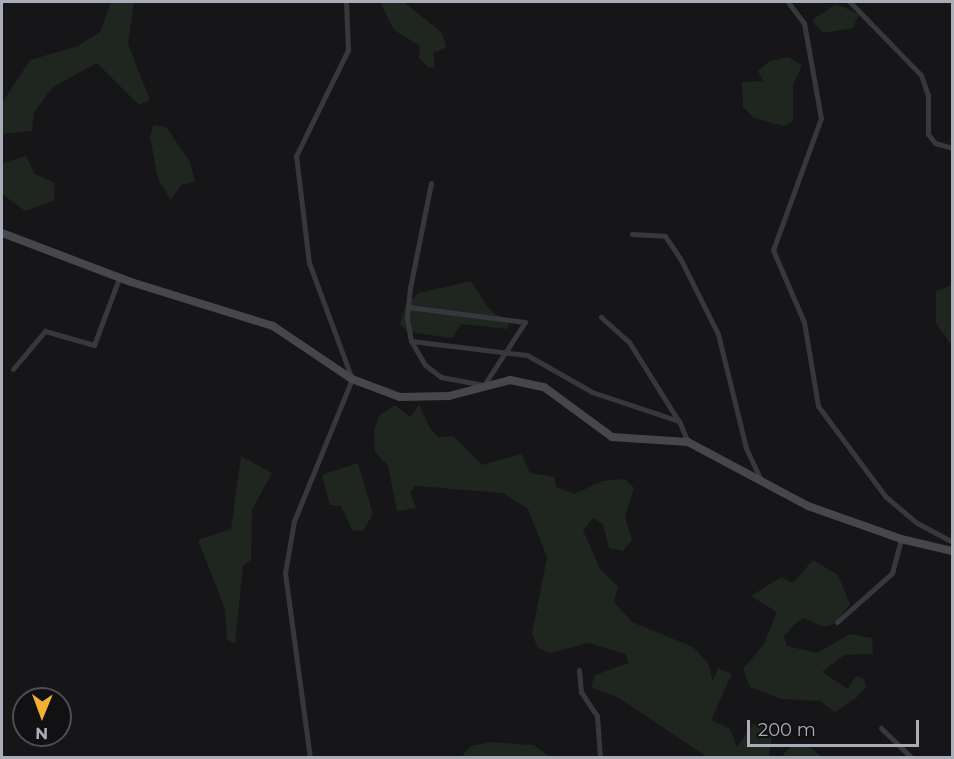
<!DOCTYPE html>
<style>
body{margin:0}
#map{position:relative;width:954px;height:759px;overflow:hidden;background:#161618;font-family:Montserrat,sans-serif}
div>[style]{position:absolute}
.green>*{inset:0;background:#1e261f}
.street>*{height:5px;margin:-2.5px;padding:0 2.5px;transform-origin:2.5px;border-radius:2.5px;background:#37383d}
.secondary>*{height:8px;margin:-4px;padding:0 4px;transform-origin:4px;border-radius:4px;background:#45474d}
span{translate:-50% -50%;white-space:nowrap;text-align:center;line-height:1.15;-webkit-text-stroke:4.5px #111113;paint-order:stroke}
.frame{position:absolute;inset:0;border:3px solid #a8adb8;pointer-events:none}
.north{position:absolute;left:12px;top:687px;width:60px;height:60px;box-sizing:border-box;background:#111113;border:2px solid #4d4f55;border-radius:50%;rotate:181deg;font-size:16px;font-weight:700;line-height:24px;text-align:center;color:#a8adb8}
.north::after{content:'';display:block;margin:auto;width:21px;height:27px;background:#f2b134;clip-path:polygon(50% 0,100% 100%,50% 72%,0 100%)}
.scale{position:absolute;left:747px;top:720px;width:172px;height:27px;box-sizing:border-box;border:3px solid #a8adb8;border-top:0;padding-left:8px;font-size:18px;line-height:21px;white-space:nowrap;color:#a8adb8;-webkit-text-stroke:4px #111113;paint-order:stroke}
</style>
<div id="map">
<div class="green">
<div style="clip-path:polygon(111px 2px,134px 2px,128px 44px,150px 100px,139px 105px,97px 63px,53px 87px,34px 112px,32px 131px,2px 134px,2px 103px,30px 60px,78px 46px,100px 32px)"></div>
<div style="clip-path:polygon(380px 2px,404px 2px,442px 33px,446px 47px,433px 53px,435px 67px,429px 68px,419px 58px,420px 46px,394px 30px)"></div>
<div style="clip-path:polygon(836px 4px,859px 14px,853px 28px,823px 33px,812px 20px)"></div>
<div style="clip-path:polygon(788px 57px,802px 65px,793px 85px,793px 121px,784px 126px,754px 118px,743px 107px,742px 82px,763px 81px,758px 71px,770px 61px)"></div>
<div style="clip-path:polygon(153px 125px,166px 127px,190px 162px,195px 182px,181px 185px,171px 200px,158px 179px,150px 137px)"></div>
<div style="clip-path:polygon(26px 156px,35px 174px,55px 183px,54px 201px,25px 211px,2px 194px,2px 163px)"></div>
<div style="clip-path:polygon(952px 278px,952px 346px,936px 323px,936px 291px,952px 285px)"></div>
<div style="clip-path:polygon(471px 281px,490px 310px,509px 324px,507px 329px,461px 324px,452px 338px,408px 332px,400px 324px,406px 304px,419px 293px)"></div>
<div style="clip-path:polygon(395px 405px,410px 417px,419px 405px,431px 430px,439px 437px,453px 436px,482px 465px,521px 454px,530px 473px,554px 477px,556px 487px,574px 494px,603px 481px,625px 479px,634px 488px,625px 517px,632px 540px,623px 551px,609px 548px,603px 524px,593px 518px,583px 530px,600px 569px,618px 587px,614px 602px,632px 622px,693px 647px,708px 663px,713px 681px,718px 668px,732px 674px,711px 720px,730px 729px,737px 747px,753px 724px,761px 723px,772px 733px,769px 757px,707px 757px,619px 698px,591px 687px,595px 675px,629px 663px,625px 654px,589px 643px,550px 653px,538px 648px,532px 634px,547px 557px,528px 509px,503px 493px,415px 486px,410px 493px,416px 508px,397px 511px,388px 466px,375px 452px,374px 431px,379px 416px)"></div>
<div style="clip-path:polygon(241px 456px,272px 473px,252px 510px,251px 560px,243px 566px,235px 644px,227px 639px,225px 609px,198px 540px,231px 529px)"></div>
<div style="clip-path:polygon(358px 463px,373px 514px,363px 531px,352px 530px,341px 506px,330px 505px,322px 475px)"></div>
<div style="clip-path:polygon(813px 560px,838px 575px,850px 604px,834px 624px,823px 627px,804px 618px,795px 624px,784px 637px,787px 646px,817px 653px,850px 634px,872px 638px,873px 654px,844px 655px,822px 672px,848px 689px,856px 676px,864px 679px,866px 687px,856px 698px,835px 712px,820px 701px,781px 699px,750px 687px,743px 669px,764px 644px,777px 612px,751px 596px,781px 577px,793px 583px)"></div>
<div style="clip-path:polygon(492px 742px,534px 745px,550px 757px,461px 757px,471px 746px)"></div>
<div style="clip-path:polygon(791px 746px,809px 746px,822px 757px,781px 757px)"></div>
</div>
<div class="street">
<div style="left:788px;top:2px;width:26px;rotate:53deg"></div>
<div style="left:804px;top:23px;width:97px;rotate:79.9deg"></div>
<div style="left:821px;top:118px;width:140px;rotate:110deg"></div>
<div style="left:773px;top:250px;width:78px;rotate:66.7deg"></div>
<div style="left:804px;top:322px;width:85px;rotate:80.5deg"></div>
<div style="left:818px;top:406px;width:112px;rotate:53.3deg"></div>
<div style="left:885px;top:496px;width:42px;rotate:40.2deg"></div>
<div style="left:917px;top:523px;width:40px;rotate:28deg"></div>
<div style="left:850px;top:2px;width:102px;rotate:45.8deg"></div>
<div style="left:921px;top:75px;width:21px;rotate:71deg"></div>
<div style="left:928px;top:95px;width:39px;rotate:90deg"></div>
<div style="left:928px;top:134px;width:11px;rotate:52deg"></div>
<div style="left:935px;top:143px;width:18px;rotate:16deg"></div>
<div style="left:632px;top:234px;width:33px;rotate:3deg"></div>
<div style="left:665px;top:236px;width:27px;rotate:56deg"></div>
<div style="left:680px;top:258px;width:85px;rotate:63.4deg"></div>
<div style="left:718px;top:334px;width:117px;rotate:76.2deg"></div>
<div style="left:746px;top:448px;width:35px;rotate:65deg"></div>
<div style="left:408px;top:307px;width:118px;rotate:7.3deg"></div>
<div style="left:525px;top:322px;width:75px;rotate:123.1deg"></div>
<div style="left:484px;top:385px;width:44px;rotate:-169.5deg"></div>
<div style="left:441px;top:377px;width:20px;rotate:-143deg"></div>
<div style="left:425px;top:365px;width:28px;rotate:-120deg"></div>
<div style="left:411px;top:341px;width:23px;rotate:-100deg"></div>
<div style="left:407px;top:318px;width:11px;rotate:-85deg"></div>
<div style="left:408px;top:307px;width:19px;rotate:-84deg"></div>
<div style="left:410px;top:288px;width:107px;rotate:-78.7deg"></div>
<div style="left:601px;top:317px;width:38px;rotate:42deg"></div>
<div style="left:629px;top:342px;width:92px;rotate:57.9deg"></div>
<div style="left:411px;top:341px;width:117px;rotate:6.9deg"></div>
<div style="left:527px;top:355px;width:75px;rotate:29.6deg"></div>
<div style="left:592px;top:392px;width:92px;rotate:18.4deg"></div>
<div style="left:679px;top:421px;width:23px;rotate:67deg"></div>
<div style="left:13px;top:369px;width:50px;rotate:-49.9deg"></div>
<div style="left:45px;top:331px;width:51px;rotate:15.9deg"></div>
<div style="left:94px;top:345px;width:72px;rotate:-69.5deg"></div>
<div style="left:837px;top:622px;width:74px;rotate:-41.7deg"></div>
<div style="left:892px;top:573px;width:35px;rotate:-75deg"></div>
<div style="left:579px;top:670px;width:22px;rotate:85deg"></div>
<div style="left:581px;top:692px;width:29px;rotate:56deg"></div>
<div style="left:597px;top:716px;width:42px;rotate:85.9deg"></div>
<div style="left:881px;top:728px;width:43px;rotate:44.1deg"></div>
<div style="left:310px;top:758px;width:187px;rotate:-97.7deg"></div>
<div style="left:285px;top:573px;width:53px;rotate:-80.2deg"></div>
<div style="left:294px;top:521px;width:153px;rotate:-67.8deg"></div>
<div style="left:352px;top:379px;width:124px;rotate:-110.3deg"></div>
<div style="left:309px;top:263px;width:108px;rotate:-96.9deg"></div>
<div style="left:296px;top:156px;width:118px;rotate:-63.9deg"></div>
<div style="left:348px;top:50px;width:48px;rotate:-92.4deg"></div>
</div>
<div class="secondary">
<div style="left:2px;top:233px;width:138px;rotate:20.8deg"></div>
<div style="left:131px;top:282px;width:149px;rotate:17.2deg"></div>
<div style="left:273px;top:326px;width:95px;rotate:33.9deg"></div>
<div style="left:352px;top:379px;width:51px;rotate:20.6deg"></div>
<div style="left:400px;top:397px;width:49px;rotate:-1.2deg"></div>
<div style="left:449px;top:396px;width:63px;rotate:-14.7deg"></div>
<div style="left:510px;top:380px;width:35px;rotate:12deg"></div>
<div style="left:544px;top:387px;width:84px;rotate:36.3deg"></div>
<div style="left:612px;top:437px;width:76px;rotate:3.8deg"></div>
<div style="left:688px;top:442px;width:136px;rotate:28.1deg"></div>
<div style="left:808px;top:506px;width:99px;rotate:19.5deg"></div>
<div style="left:901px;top:539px;width:52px;rotate:13.2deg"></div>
</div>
<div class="frame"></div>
<div class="north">N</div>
<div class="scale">200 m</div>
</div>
